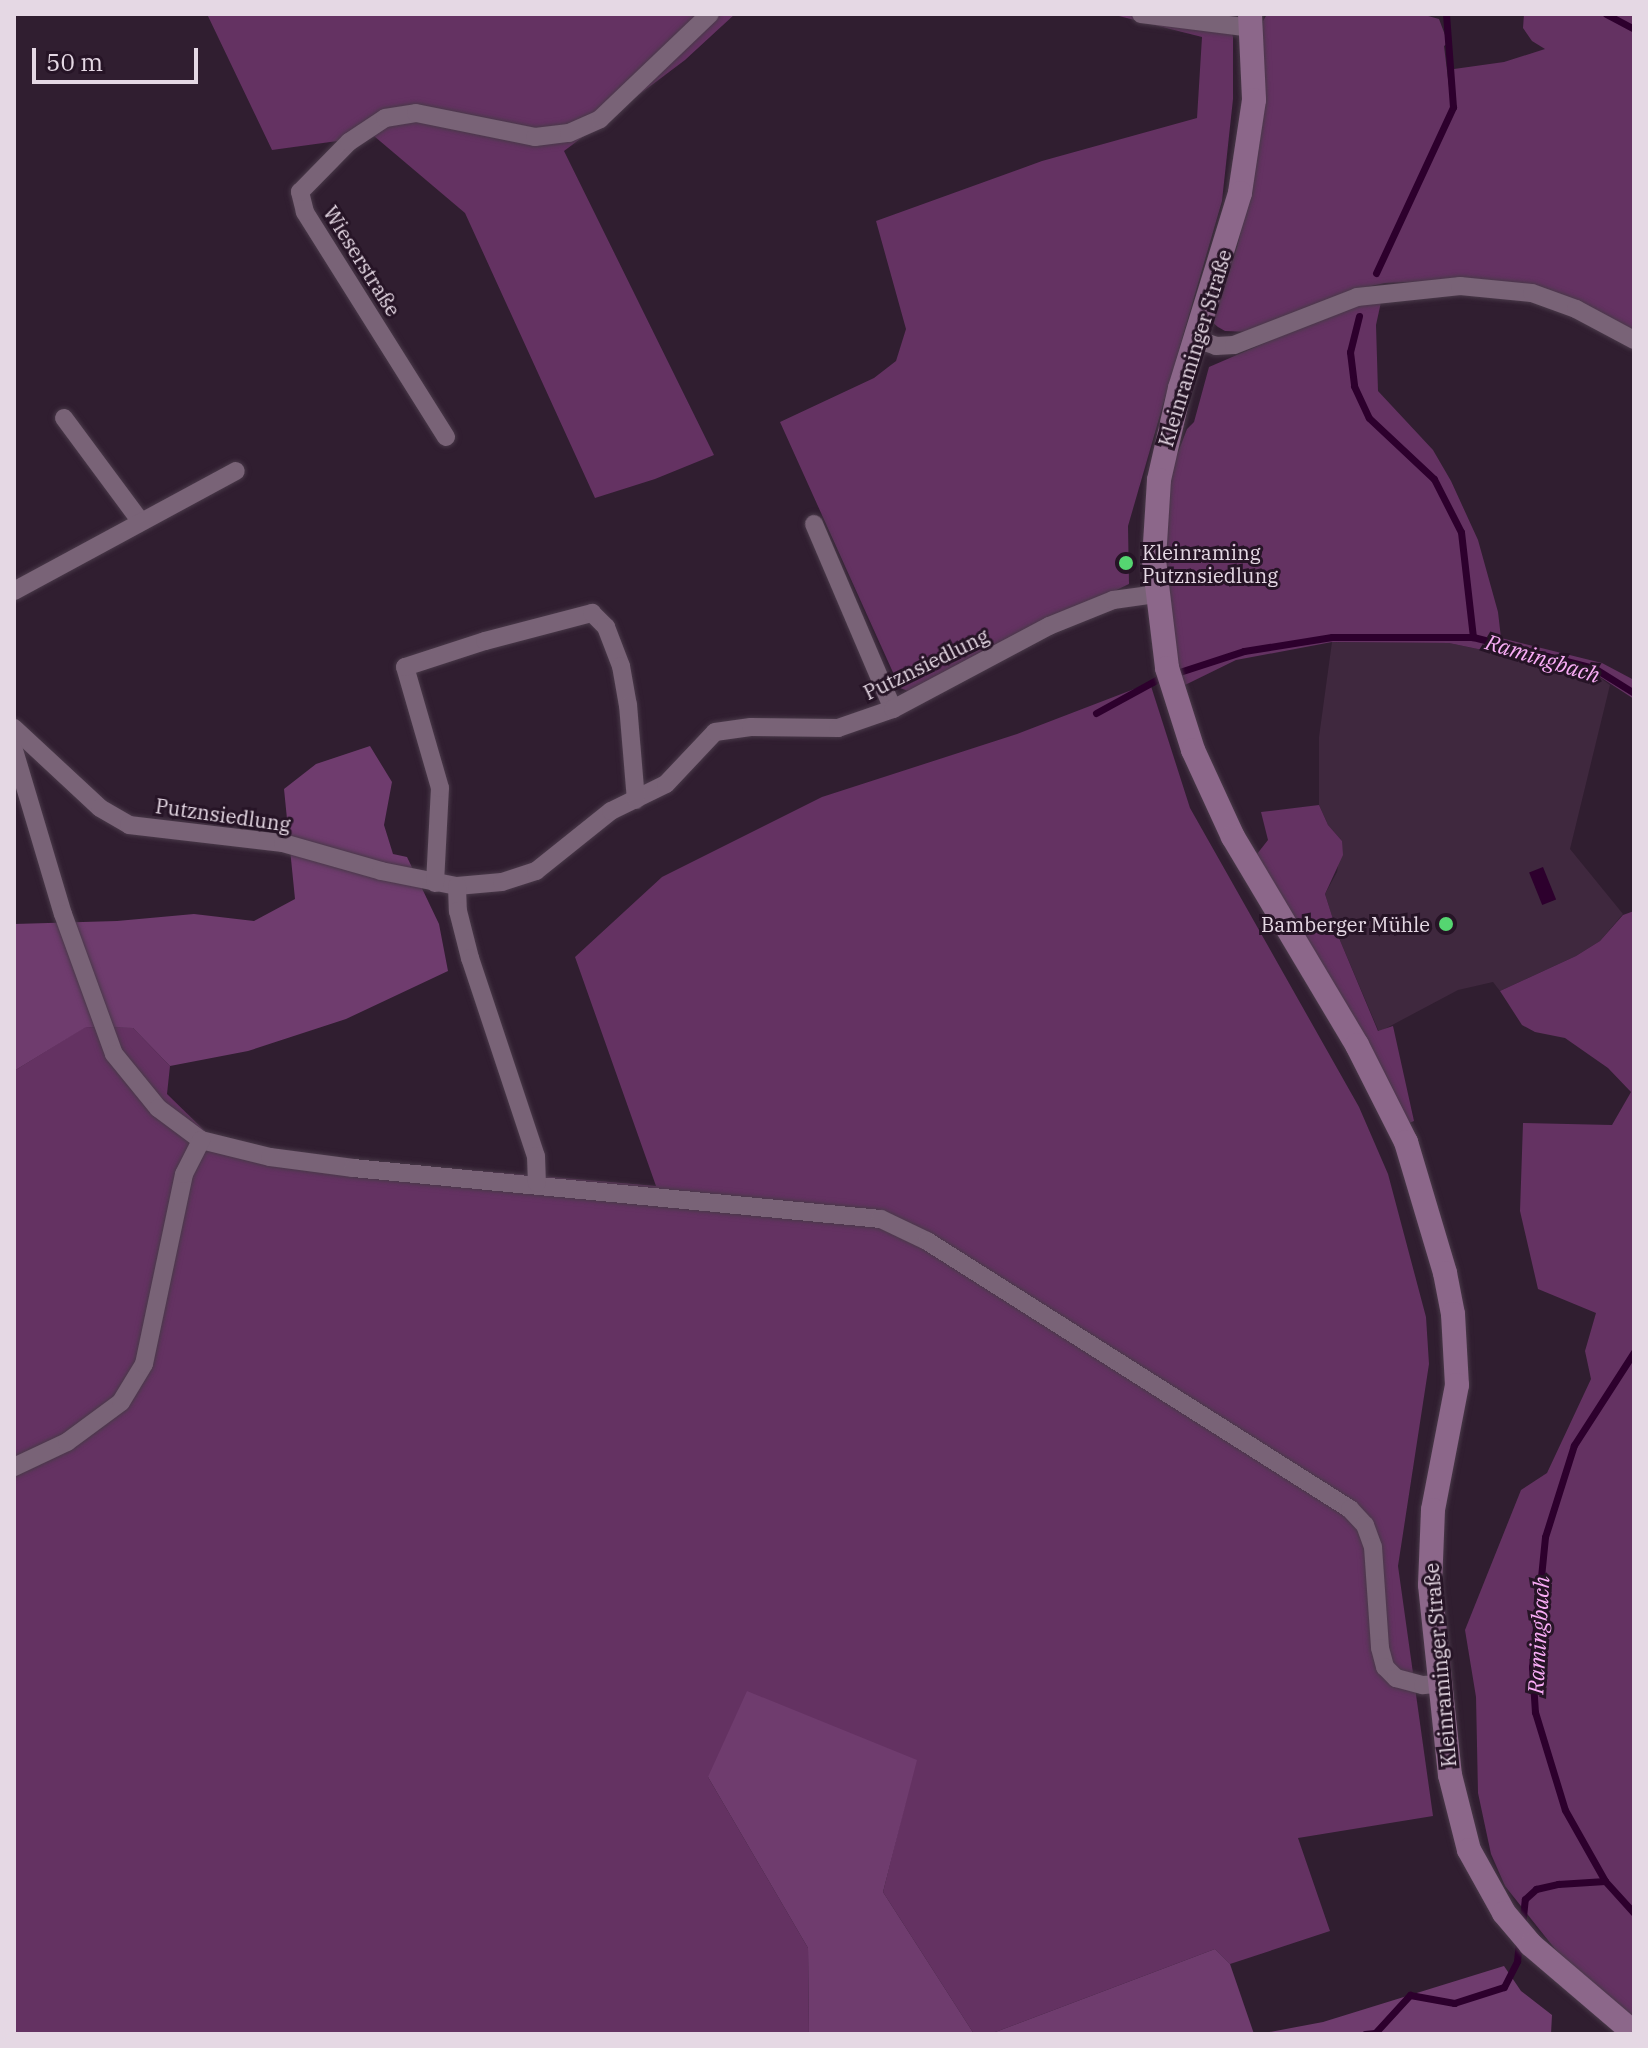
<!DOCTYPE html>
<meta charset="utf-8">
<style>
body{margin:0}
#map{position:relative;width:1648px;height:2048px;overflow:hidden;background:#301e30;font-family:"IBM Plex Serif",serif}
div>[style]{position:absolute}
.built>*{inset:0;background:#3f283e}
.green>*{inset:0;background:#643262}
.forest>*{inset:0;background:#6f3c6e}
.water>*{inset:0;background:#2d002d;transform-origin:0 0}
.stream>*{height:7px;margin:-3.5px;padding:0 3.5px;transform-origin:3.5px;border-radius:3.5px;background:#2d002d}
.roads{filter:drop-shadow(0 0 2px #493949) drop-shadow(0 0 2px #493949)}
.street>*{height:18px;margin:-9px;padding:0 9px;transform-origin:9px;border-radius:9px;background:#796377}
.secondary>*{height:24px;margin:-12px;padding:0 12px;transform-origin:12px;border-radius:12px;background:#8c678a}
.dots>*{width:22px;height:22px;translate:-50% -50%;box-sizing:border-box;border:4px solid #261426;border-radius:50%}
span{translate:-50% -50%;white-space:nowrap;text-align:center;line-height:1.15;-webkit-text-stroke:6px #261426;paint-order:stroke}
.street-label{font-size:20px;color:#e5d8e4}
.poi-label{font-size:20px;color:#e5d8e4}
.left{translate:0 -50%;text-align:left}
.right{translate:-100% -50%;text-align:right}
.water-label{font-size:22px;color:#faadf7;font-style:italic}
.frame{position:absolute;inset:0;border:16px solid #e5d8e4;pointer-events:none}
.scale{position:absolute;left:32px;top:48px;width:166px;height:36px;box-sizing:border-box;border:4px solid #e5d8e4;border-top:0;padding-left:10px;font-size:24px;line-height:28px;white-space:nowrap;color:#e5d8e4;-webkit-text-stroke:6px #261426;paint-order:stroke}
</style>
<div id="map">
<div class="built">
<div style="clip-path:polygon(1332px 642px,1449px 643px,1594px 673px,1610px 685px,1570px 849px,1623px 914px,1600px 941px,1576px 956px,1500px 991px,1493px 982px,1458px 990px,1379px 1032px,1339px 938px,1325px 894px,1337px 872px,1342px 841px,1328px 825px,1319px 805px,1319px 737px)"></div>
</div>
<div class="green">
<div style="clip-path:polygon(207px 14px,735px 14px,685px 60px,564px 151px,714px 455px,655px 479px,595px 498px,465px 213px,374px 136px,272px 150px)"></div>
<div style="clip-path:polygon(1111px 14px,1227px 14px,1233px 37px,1233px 99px,1222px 201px,1128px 526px,1129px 584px,908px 691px,900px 688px,780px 422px,874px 378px,896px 361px,906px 329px,876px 221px,1042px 161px,1197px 118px,1202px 37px)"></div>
<div style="clip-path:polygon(1267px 14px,1421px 14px,1439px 19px,1448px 43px,1444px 46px,1449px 87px,1454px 85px,1454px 69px,1504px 62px,1545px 49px,1532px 41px,1523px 28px,1524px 14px,1634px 14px,1634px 330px,1570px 298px,1483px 279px,1385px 283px,1357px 289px,1249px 332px,1225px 331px,1218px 327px,1212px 322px,1237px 247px,1255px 173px,1262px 127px,1263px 21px)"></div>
<div style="clip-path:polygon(1381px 302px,1376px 325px,1378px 391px,1433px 450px,1451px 481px,1478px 540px,1498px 612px,1501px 638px,1602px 663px,1634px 680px,1634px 699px,1594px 673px,1449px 643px,1332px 642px,1236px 660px,1185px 685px,1177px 664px,1165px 579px,1166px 500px,1175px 460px,1187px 429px,1194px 422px,1209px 367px,1350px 306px)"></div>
<div style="clip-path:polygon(1150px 683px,1190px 808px,1359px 1107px,1388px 1174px,1426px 1317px,1429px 1364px,1398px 1566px,1433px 1816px,1298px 1838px,1330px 1931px,1230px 1964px,1215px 1949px,990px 2034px,974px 2034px,883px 1892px,916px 1760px,708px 1777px,808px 1948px,809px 2034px,14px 2034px,14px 1071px,85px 1027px,133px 1028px,170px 1066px,167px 1094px,207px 1133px,282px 1154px,656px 1186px,575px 957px,662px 877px,822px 797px,1017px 734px)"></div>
<div style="clip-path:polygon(1319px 805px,1328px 825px,1342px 841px,1343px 855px,1325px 894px,1339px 938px,1378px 1031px,1393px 1026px,1414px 1121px,1409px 1123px,1257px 854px,1268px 840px,1261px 812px)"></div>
<div style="clip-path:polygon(1634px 911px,1632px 1609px,1634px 2020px,1555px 1949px,1505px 1886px,1491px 1854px,1478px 1793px,1476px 1697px,1465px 1630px,1521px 1490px,1547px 1473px,1591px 1379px,1585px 1351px,1596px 1313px,1538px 1289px,1520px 1211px,1523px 1123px,1612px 1125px,1631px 1092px,1608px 1068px,1565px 1038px,1535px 1032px,1522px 1025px,1500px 991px,1576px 956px,1600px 941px,1623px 915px)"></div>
</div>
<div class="forest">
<div style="clip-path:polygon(370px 746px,392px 782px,384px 825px,393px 854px,407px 857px,439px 924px,448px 971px,346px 1019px,248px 1051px,170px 1066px,133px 1028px,86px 1027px,14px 1071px,14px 924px,117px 921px,194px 914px,254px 921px,295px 899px,284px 789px,316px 764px)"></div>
<div style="clip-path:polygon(747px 1691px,917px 1760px,883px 1892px,974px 2034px,809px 2034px,808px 1948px,708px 1777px)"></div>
<div style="clip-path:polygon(1215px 1949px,1230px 1964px,1254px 2034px,990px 2034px)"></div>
<div style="clip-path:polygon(1504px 1966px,1521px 1991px,1552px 2015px,1551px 2034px,1259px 2034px,1323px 2022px)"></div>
</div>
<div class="water">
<div style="left:1543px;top:867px;width:35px;height:15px;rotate:68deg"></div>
</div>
<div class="stream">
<div style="left:1606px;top:14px;width:32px;rotate:28deg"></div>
<div style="left:1376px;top:273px;width:183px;rotate:-65.1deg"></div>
<div style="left:1453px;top:107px;width:93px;rotate:-94.3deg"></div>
<div style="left:1359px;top:316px;width:37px;rotate:104deg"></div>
<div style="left:1350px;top:352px;width:34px;rotate:83deg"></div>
<div style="left:1354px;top:386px;width:35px;rotate:65deg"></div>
<div style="left:1369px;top:418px;width:89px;rotate:43.2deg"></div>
<div style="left:1434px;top:479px;width:59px;rotate:63deg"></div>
<div style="left:1461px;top:532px;width:106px;rotate:83.5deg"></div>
<div style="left:1473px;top:637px;width:125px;rotate:14.4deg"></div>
<div style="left:1594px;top:668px;width:47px;rotate:32deg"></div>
<div style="left:1096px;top:713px;width:71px;rotate:-28.7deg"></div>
<div style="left:1158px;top:679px;width:90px;rotate:-18deg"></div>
<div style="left:1244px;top:651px;width:89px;rotate:-9deg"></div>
<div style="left:1332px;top:637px;width:141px"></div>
<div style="left:1634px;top:1352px;width:111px;rotate:122.8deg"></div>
<div style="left:1574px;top:1445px;width:96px;rotate:107.5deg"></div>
<div style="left:1545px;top:1537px;width:131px;rotate:95.7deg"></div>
<div style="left:1532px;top:1667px;width:45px;rotate:86.2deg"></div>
<div style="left:1535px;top:1712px;width:102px;rotate:73deg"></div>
<div style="left:1565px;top:1810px;width:81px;rotate:60.6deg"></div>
<div style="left:1605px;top:1881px;width:43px;rotate:47.8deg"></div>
<div style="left:1522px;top:1926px;width:27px;rotate:-84deg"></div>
<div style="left:1525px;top:1899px;width:15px;rotate:-42deg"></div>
<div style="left:1536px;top:1889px;width:23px;rotate:-13deg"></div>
<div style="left:1558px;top:1884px;width:47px;rotate:-3.7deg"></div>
<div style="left:1365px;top:2034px;width:10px;rotate:-6deg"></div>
<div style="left:1375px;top:2033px;width:52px;rotate:-47.4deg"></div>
<div style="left:1410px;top:1995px;width:45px;rotate:10.3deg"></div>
<div style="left:1454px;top:2003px;width:52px;rotate:-17.7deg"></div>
<div style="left:1504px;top:1987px;width:29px;rotate:-63deg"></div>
<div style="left:1517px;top:1961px;width:18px;rotate:-84deg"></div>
</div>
<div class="roads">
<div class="street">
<div style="left:1141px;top:14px;width:112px;rotate:7.2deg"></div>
<div style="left:1196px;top:339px;width:21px;rotate:19deg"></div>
<div style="left:1216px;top:346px;width:18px;rotate:-3deg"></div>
<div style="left:1234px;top:345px;width:132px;rotate:-21.3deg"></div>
<div style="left:1357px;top:297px;width:104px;rotate:-6.1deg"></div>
<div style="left:1460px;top:286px;width:72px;rotate:5.6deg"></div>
<div style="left:1532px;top:293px;width:47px;rotate:20deg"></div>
<div style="left:1576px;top:309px;width:66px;rotate:28.1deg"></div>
<div style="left:64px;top:418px;width:129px;rotate:53.5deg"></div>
<div style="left:446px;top:437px;width:266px;rotate:-122.1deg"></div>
<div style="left:305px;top:212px;width:21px;rotate:-104deg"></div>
<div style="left:300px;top:192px;width:70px;rotate:-45.6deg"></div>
<div style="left:349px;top:142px;width:43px;rotate:-33.7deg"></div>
<div style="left:385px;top:118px;width:31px;rotate:-9deg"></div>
<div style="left:416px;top:113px;width:121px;rotate:11.4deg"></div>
<div style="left:535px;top:137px;width:34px;rotate:-7deg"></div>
<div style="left:569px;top:133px;width:34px;rotate:-24deg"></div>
<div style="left:600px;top:119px;width:152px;rotate:-43.7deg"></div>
<div style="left:814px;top:524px;width:201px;rotate:66.9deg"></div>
<div style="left:14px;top:591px;width:252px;rotate:-28.4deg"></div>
<div style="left:14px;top:728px;width:117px;rotate:42.9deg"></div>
<div style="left:100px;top:808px;width:34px;rotate:30deg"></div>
<div style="left:129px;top:825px;width:155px;rotate:6.7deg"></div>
<div style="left:283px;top:843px;width:102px;rotate:15.9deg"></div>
<div style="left:381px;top:871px;width:77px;rotate:11.2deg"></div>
<div style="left:457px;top:886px;width:45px;rotate:-5.1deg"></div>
<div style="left:502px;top:882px;width:36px;rotate:-18deg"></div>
<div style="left:536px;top:871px;width:96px;rotate:-38.7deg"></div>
<div style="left:611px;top:811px;width:61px;rotate:-26.1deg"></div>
<div style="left:666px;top:784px;width:71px;rotate:-46.7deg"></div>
<div style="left:715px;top:732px;width:36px;rotate:-8deg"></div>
<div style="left:751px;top:727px;width:87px;rotate:0.7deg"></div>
<div style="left:838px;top:728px;width:58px;rotate:-19.1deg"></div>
<div style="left:893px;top:709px;width:177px;rotate:-28deg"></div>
<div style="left:1049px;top:626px;width:69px;rotate:-22.1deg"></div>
<div style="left:1113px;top:600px;width:43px;rotate:-7.9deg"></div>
<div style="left:14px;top:750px;width:171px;rotate:73.4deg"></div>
<div style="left:63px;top:914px;width:149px;rotate:70deg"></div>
<div style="left:114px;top:1054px;width:70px;rotate:50.8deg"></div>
<div style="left:158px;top:1108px;width:54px;rotate:36.7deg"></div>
<div style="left:201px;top:1140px;width:71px;rotate:13.8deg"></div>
<div style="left:270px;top:1157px;width:84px;rotate:7.5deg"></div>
<div style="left:353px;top:1168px;width:530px;rotate:5.52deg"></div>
<div style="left:881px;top:1219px;width:51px;rotate:25.6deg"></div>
<div style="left:927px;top:1241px;width:501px;rotate:32.36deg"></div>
<div style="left:1350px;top:1509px;width:22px;rotate:47deg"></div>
<div style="left:1365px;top:1525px;width:23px;rotate:70deg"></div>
<div style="left:1373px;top:1547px;width:101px;rotate:86deg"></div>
<div style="left:1380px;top:1648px;width:20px;rotate:75deg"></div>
<div style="left:1385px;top:1667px;width:16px;rotate:45deg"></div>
<div style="left:1396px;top:1678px;width:28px;rotate:15deg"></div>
<div style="left:1423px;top:1685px;width:15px;rotate:-4deg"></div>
<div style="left:435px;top:883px;width:95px;rotate:-87deg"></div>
<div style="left:440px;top:788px;width:126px;rotate:-106.1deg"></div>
<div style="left:405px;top:667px;width:84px;rotate:-18deg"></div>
<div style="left:485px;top:641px;width:111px;rotate:-14.7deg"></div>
<div style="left:592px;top:613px;width:20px;rotate:45deg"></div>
<div style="left:606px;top:627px;width:42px;rotate:69deg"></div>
<div style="left:621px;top:666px;width:40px;rotate:80deg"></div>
<div style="left:628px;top:705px;width:95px;rotate:85.2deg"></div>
<div style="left:457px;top:886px;width:25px;rotate:88deg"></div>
<div style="left:458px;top:911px;width:49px;rotate:75.7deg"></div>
<div style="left:470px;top:958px;width:209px;rotate:71.6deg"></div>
<div style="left:536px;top:1156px;width:27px;rotate:88deg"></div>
<div style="left:14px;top:1467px;width:59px;rotate:-25.3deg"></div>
<div style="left:67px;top:1442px;width:67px;rotate:-36.5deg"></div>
<div style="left:121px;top:1402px;width:44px;rotate:-58.8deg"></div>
<div style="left:144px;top:1364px;width:194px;rotate:-78.1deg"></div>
<div style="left:184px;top:1174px;width:38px;rotate:-63deg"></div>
</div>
<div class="secondary">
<div style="left:1250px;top:14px;width:86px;rotate:87.3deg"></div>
<div style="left:1254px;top:100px;width:94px;rotate:98.6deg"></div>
<div style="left:1240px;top:193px;width:204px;rotate:107.1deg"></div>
<div style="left:1180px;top:388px;width:94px;rotate:102.9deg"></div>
<div style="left:1159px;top:480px;width:80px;rotate:93.6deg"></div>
<div style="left:1154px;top:560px;width:109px;rotate:83.1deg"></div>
<div style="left:1167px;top:668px;width:86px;rotate:72.4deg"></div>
<div style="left:1193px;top:750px;width:96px;rotate:65.3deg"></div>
<div style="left:1233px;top:837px;width:242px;rotate:59.2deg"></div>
<div style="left:1357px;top:1045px;width:109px;rotate:63.2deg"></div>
<div style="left:1406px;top:1142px;width:137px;rotate:73.4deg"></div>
<div style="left:1445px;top:1273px;width:42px;rotate:79deg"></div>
<div style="left:1453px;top:1314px;width:71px;rotate:86.8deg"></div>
<div style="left:1457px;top:1385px;width:127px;rotate:100.9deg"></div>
<div style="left:1433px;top:1510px;width:75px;rotate:92.3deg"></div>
<div style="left:1430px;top:1585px;width:191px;rotate:84deg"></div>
<div style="left:1450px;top:1775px;width:77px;rotate:75.8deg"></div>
<div style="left:1469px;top:1850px;width:72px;rotate:60.9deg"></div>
<div style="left:1504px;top:1913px;width:42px;rotate:49.8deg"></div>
<div style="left:1531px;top:1945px;width:135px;rotate:40.5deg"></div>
</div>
</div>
<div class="dots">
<div style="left:1126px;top:563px;background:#55d671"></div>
<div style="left:1446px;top:924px;background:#55d671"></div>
</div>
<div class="street-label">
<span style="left:362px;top:261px;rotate:58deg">Wieserstraße</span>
<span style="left:1195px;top:348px;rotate:-73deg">Kleinraminger Straße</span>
<span style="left:926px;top:664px;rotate:-26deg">Putznsiedlung</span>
<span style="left:223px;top:815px;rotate:8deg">Putznsiedlung</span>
<span style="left:1440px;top:1665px;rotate:-95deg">Kleinraminger Straße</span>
</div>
<div class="poi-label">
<span class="left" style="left:1142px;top:564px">Kleinraming<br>Putznsiedlung</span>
<span class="right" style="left:1430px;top:924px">Bamberger Mühle</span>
</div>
<div class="water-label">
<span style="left:1543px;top:658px;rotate:17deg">Ramingbach</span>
<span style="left:1538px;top:1635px;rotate:-87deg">Ramingbach</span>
</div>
<div class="frame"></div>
<div class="scale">50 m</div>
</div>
